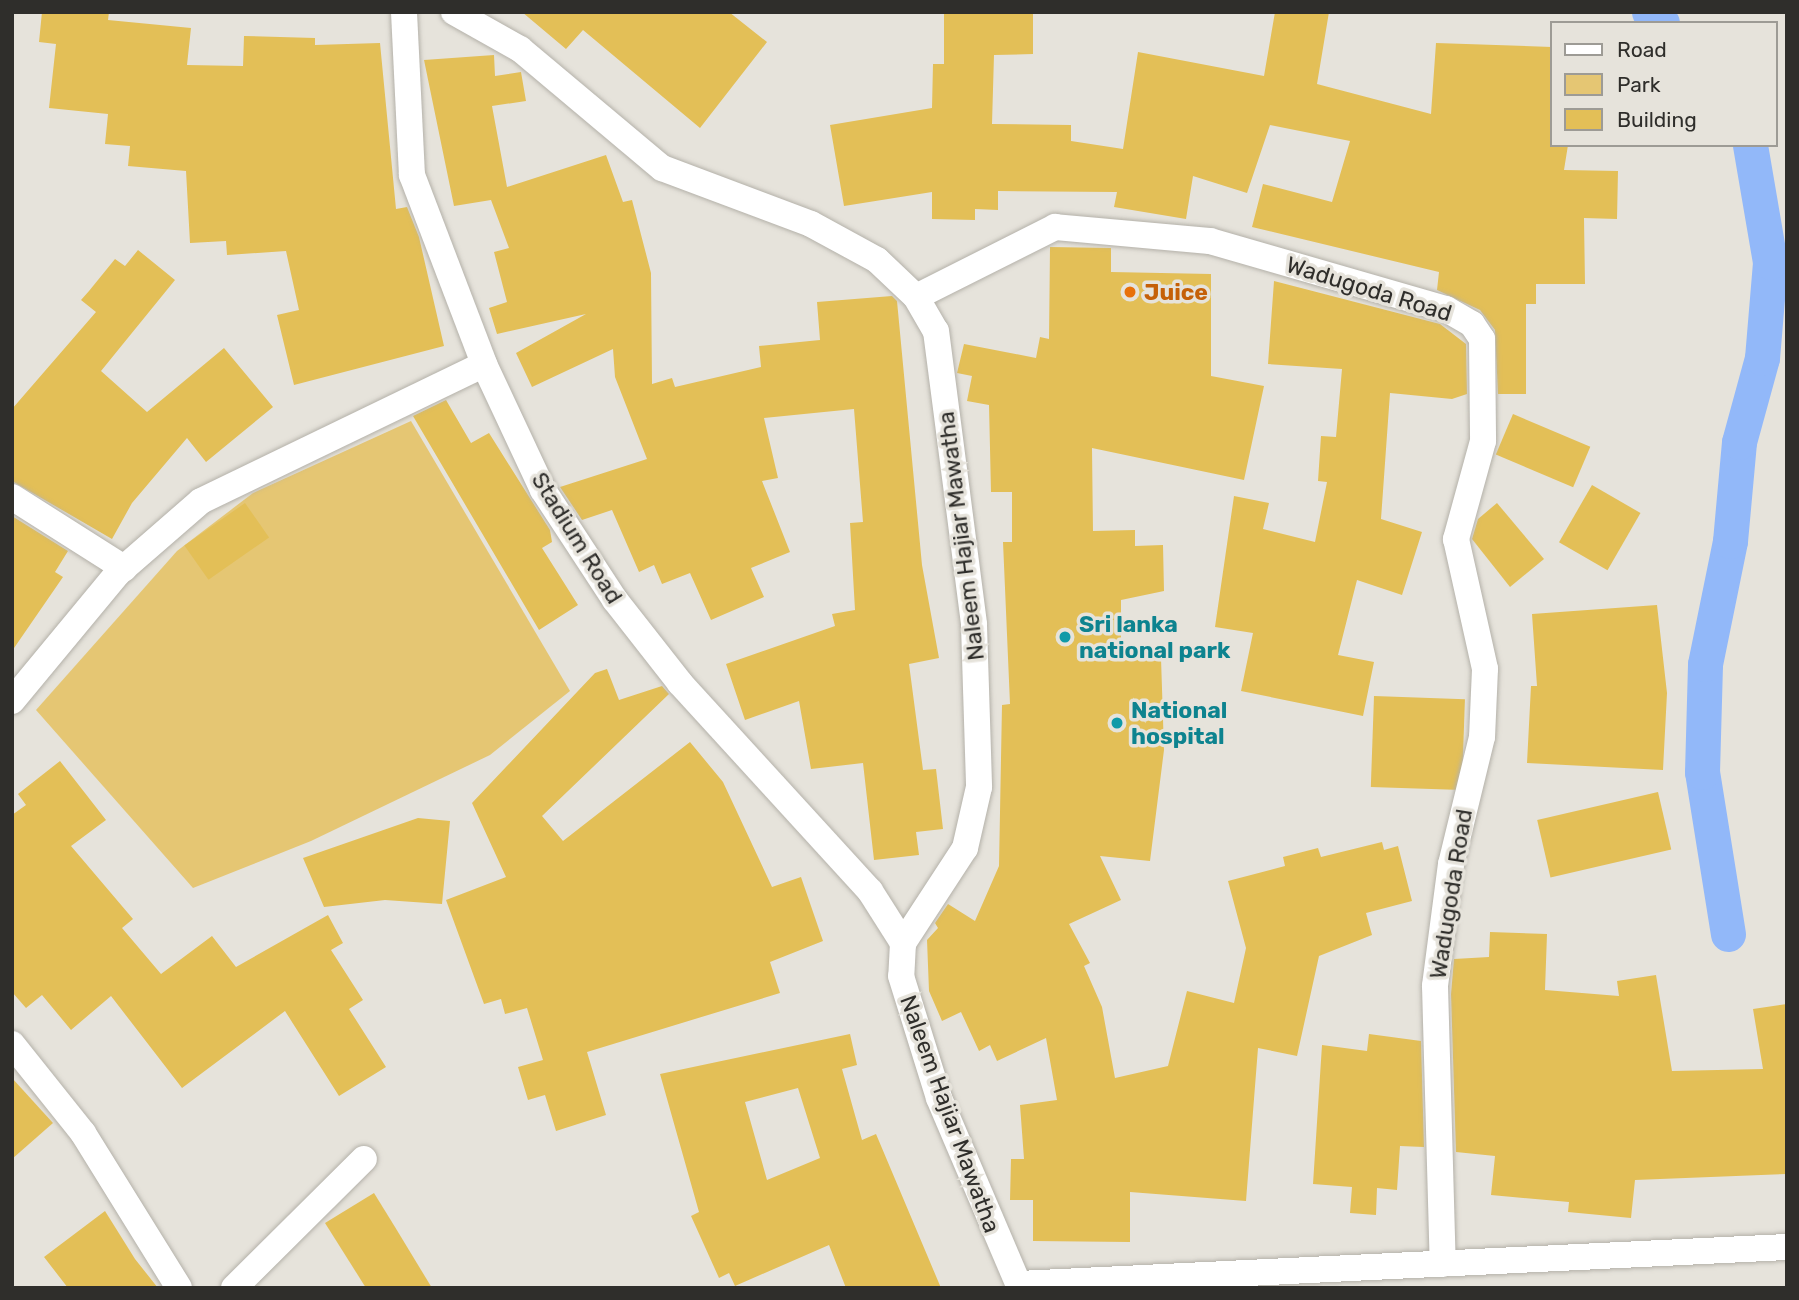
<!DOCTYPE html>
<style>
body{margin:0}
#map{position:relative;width:1799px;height:1300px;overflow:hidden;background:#e6e3db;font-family:Rubik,sans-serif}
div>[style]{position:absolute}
.green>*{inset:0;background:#e5c673}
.canal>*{height:35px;margin:-17.5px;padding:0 17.5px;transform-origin:17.5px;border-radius:17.5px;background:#92b8f9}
.building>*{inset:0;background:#e3bf57;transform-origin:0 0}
.roads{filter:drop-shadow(0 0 2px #b4b1a9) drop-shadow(0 0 2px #b4b1a9)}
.minor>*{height:26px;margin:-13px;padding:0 13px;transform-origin:13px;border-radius:13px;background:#fff}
.dots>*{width:19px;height:19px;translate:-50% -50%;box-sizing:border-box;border:4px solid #e6e3db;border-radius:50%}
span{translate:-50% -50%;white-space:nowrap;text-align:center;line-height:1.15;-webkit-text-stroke:7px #e6e3db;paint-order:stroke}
.street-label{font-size:23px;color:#2f2e2b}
.food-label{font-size:23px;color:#c56008;font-weight:700}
.left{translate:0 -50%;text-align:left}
.culture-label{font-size:23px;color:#0d838f;font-weight:700}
.frame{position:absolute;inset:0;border:14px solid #2f2e2b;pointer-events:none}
.legend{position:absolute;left:1550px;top:21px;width:228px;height:126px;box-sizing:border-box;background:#e6e3db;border:2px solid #9d9b95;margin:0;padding:9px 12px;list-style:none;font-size:21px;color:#2f2e2b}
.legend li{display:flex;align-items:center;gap:14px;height:35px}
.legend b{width:35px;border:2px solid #9d9b95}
</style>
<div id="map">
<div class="green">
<div style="clip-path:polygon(411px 421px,570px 691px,490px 755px,311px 841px,193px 888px,36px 710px,177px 551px,253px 493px)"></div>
</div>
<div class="canal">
<div style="left:1649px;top:12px;width:17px;rotate:40deg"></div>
<div style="left:1728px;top:934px;width:164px;rotate:-99.1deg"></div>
<div style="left:1702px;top:772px;width:108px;rotate:-88.4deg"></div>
<div style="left:1705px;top:664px;width:126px;rotate:-78.5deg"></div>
<div style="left:1730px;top:541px;width:99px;rotate:-84.8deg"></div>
<div style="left:1739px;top:442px;width:87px;rotate:-74.7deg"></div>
<div style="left:1762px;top:358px;width:96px;rotate:-85.2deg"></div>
<div style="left:1770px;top:262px;width:119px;rotate:-99.7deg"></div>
</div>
<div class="building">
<div style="clip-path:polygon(42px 12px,109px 12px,108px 20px,191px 28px,187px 65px,243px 66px,244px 36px,315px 38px,315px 45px,380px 43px,396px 209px,407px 207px,419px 237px,444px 346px,294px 385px,277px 315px,299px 310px,286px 251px,227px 255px,226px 241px,190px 243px,186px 171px,128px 166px,130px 146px,105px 144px,108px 114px,49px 108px,56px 44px,39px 42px)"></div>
<div style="clip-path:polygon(522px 12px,729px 12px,767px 42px,700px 128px,583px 30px,566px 49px)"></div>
<div style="clip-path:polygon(944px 12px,1033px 12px,1033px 54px,994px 55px,992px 124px,1071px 125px,1071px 141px,1123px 149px,1138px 52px,1264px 76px,1275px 12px,1329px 12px,1317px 84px,1431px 114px,1436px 43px,1552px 47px,1552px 145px,1568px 145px,1564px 170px,1618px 171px,1617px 219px,1584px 218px,1585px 284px,1536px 284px,1536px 304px,1526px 304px,1526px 394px,1498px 394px,1495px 330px,1480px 310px,1437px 290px,1439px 272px,1252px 227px,1263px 184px,1332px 202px,1350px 141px,1270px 125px,1247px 193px,1193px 176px,1186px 219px,1114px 207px,1117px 192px,998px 191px,998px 210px,975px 209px,975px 220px,932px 219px,932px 192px,844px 206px,830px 125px,932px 108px,933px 64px,944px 64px)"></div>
<div style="clip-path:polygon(494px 55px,495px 76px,521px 72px,526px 101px,492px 106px,507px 187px,606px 155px,623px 202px,632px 200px,651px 273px,652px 384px,672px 378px,675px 387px,761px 367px,759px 346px,820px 340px,817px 302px,892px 296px,897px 301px,922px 565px,939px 658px,909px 664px,923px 770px,936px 769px,943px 829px,916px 832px,919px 855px,874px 860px,863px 763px,811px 769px,799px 701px,745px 720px,726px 664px,835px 626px,832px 614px,855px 610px,850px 523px,863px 522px,854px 409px,764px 418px,778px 478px,762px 481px,790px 552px,751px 568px,764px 597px,711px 620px,690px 573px,662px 584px,654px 565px,639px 572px,612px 510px,582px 520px,560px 487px,647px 459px,615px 377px,613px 349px,532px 387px,516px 353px,586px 314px,497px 334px,489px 308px,507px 302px,494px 252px,509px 248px,491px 200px,454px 206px,424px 60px)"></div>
<div style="clip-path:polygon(1050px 247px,1111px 248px,1111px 272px,1211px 274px,1211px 376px,1264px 386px,1244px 480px,1092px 448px,1093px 531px,1135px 530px,1135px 546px,1163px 545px,1164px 591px,1121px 600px,1121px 658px,1161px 658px,1164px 750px,1150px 861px,1100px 856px,1121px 900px,1069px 924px,1090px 963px,1084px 966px,1102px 1007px,1115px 1078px,1168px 1066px,1187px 991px,1234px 1003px,1246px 948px,1228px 881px,1285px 866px,1283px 857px,1318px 848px,1321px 857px,1382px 842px,1384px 850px,1398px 846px,1412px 901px,1366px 913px,1372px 935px,1319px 956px,1297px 1056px,1258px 1048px,1246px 1201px,1130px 1192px,1130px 1242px,1033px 1241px,1033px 1200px,1010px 1200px,1011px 1159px,1024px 1159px,1020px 1105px,1057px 1100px,1046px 1038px,997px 1061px,990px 1045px,979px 1051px,961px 1012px,942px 1021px,929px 991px,927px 940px,938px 928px,935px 923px,948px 904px,975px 921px,999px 866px,1002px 705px,1010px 704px,1003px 542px,1012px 542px,1012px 492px,991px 492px,989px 405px,967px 401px,972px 376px,957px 373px,964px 344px,1036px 358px,1040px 337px,1049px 339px)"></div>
<div style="clip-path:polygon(138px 250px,175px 280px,101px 371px,147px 412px,224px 348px,273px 407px,206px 462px,187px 438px,132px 503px,112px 539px,12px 481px,12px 409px,96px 312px,81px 300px,89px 291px,115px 259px,125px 266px)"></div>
<div style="clip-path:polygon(1274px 281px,1440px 324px,1466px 344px,1467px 394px,1452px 399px,1390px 393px,1381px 519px,1422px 532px,1402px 595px,1357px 580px,1338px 655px,1374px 662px,1363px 716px,1241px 691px,1253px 633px,1215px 627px,1234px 496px,1269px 503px,1263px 529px,1315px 542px,1327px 482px,1318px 481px,1321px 436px,1336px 437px,1342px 369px,1268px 364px)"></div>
<div style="clip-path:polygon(446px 400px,471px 443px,489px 433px,550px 530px,552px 542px,542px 548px,578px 605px,539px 630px,413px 416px)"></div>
<div style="left:1513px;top:414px;width:84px;height:44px;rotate:23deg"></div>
<div style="left:1592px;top:485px;width:56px;height:66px;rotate:30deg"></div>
<div style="left:245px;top:503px;width:42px;height:74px;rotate:55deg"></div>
<div style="clip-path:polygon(1497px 503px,1544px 559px,1510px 587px,1472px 539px,1478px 519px)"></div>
<div style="clip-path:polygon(12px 516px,68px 551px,55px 572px,63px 577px,12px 651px)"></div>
<div style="clip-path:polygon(1657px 605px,1667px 693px,1663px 770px,1527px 763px,1531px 686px,1537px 686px,1532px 614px)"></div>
<div style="clip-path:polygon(607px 669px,619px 700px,662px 686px,669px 694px,542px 816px,563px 841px,690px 742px,723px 782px,772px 887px,801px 877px,823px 941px,770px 962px,780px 993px,587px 1052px,606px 1115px,556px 1131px,545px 1095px,528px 1100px,518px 1067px,543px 1060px,527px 1008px,505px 1014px,501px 999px,484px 1004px,446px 900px,506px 877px,472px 803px,595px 673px)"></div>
<div style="left:1374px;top:696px;width:91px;height:91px;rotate:2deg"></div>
<div style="clip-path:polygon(60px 761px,106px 820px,71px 846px,133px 919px,122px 928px,161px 974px,212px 936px,236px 967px,328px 915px,343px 943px,331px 950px,363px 1000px,349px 1009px,386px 1067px,339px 1096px,285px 1011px,182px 1088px,111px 996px,71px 1030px,42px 995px,26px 1008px,12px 992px,12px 815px,26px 805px,18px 794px)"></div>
<div style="left:1658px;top:792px;width:59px;height:124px;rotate:77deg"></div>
<div style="clip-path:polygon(418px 818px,450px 821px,442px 904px,385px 900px,324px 907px,303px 858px)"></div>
<div style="clip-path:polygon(1490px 932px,1547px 934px,1545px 990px,1619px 996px,1617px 981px,1656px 975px,1672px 1071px,1763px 1069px,1753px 1009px,1787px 1004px,1787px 1174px,1635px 1180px,1631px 1218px,1568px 1212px,1569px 1202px,1491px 1195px,1495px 1156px,1456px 1152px,1451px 994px,1454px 959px,1489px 957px)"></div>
<div style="clip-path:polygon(evenodd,850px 1034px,857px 1065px,842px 1069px,862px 1140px,876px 1134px,941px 1288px,846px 1288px,829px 1245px,735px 1286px,729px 1273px,719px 1278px,691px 1216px,699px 1212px,660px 1074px,850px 1034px,798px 1088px,820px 1158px,767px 1180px,745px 1102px,798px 1088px)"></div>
<div style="clip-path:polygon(1369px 1034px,1421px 1041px,1424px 1147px,1400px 1146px,1397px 1190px,1377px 1188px,1376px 1215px,1350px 1213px,1352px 1187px,1313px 1184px,1322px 1045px,1367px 1051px)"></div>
<div style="clip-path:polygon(12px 1078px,53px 1123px,12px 1159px)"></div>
<div style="clip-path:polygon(374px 1193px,395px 1227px,432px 1288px,366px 1288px,325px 1223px)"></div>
<div style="clip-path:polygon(105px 1211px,135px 1259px,158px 1288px,68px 1288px,44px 1257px)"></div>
</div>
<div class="roads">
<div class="minor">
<div style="left:404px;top:12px;width:163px;rotate:87.2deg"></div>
<div style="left:412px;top:175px;width:202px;rotate:69.1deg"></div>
<div style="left:484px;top:364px;width:139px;rotate:64.9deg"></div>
<div style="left:543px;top:490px;width:131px;rotate:56.8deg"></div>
<div style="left:615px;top:600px;width:105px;rotate:51.9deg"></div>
<div style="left:680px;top:683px;width:282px;rotate:47.6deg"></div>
<div style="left:870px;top:891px;width:62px;rotate:57.6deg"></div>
<div style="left:454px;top:12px;width:76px;rotate:29.3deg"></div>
<div style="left:520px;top:49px;width:185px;rotate:40deg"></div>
<div style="left:662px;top:168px;width:159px;rotate:20.6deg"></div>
<div style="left:811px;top:224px;width:75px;rotate:28.6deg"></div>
<div style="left:877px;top:260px;width:54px;rotate:43.5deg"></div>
<div style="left:916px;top:297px;width:39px;rotate:60deg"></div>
<div style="left:936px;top:331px;width:296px;rotate:82.6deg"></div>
<div style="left:974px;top:625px;width:162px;rotate:88.2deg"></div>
<div style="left:979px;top:787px;width:63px;rotate:102.9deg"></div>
<div style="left:965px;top:848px;width:113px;rotate:123.1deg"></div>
<div style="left:903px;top:943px;width:33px;rotate:93deg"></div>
<div style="left:901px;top:976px;width:128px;rotate:72.7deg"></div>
<div style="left:939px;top:1098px;width:207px;rotate:66.9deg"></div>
<div style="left:916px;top:297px;width:156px;rotate:-26.7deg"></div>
<div style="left:1055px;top:227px;width:156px;rotate:5.2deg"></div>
<div style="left:1210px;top:241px;width:246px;rotate:16.1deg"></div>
<div style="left:1446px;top:309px;width:30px;rotate:30deg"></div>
<div style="left:1472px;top:324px;width:18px;rotate:56deg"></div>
<div style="left:1482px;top:339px;width:102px;rotate:89.4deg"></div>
<div style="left:1483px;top:441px;width:102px;rotate:105.4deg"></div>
<div style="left:1456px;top:539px;width:133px;rotate:77.4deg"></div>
<div style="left:1485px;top:669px;width:68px;rotate:92.5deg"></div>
<div style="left:1482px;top:737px;width:131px;rotate:103.7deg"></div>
<div style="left:1451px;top:864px;width:123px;rotate:97.5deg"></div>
<div style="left:1435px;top:986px;width:278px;rotate:88.4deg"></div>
<div style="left:12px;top:497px;width:133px;rotate:32.4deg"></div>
<div style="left:12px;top:701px;width:165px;rotate:-50.4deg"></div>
<div style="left:117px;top:574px;width:111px;rotate:-41deg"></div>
<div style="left:201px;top:501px;width:314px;rotate:-25.8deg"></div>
<div style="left:12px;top:1044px;width:114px;rotate:51.4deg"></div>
<div style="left:83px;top:1133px;width:182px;rotate:58.2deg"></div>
<div style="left:1019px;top:1284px;width:769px;rotate:-2.76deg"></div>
<div style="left:234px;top:1288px;width:183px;rotate:-44.8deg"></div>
</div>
</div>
<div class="dots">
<div style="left:1130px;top:292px;background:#e8710a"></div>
<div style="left:1065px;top:637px;background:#0f9aa8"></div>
<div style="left:1117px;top:723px;background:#0f9aa8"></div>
</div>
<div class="street-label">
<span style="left:1369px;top:289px;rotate:17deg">Wadugoda Road</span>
<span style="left:961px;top:536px;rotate:-97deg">Naleem Hajiar Mawatha</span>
<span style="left:577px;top:538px;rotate:58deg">Stadium Road</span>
<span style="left:1451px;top:894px;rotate:-81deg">Wadugoda Road</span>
<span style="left:950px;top:1114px;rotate:70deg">Naleem Hajiar Mawatha</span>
</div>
<div class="food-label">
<span class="left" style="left:1144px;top:292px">Juice</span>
</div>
<div class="culture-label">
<span class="left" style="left:1079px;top:637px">Sri lanka<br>national park</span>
<span class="left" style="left:1131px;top:723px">National<br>hospital</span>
</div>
<div class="frame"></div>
<ul class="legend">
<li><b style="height:9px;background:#fff"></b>Road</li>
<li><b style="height:19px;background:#e5c673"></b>Park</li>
<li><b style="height:19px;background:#e3bf57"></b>Building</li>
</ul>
</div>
